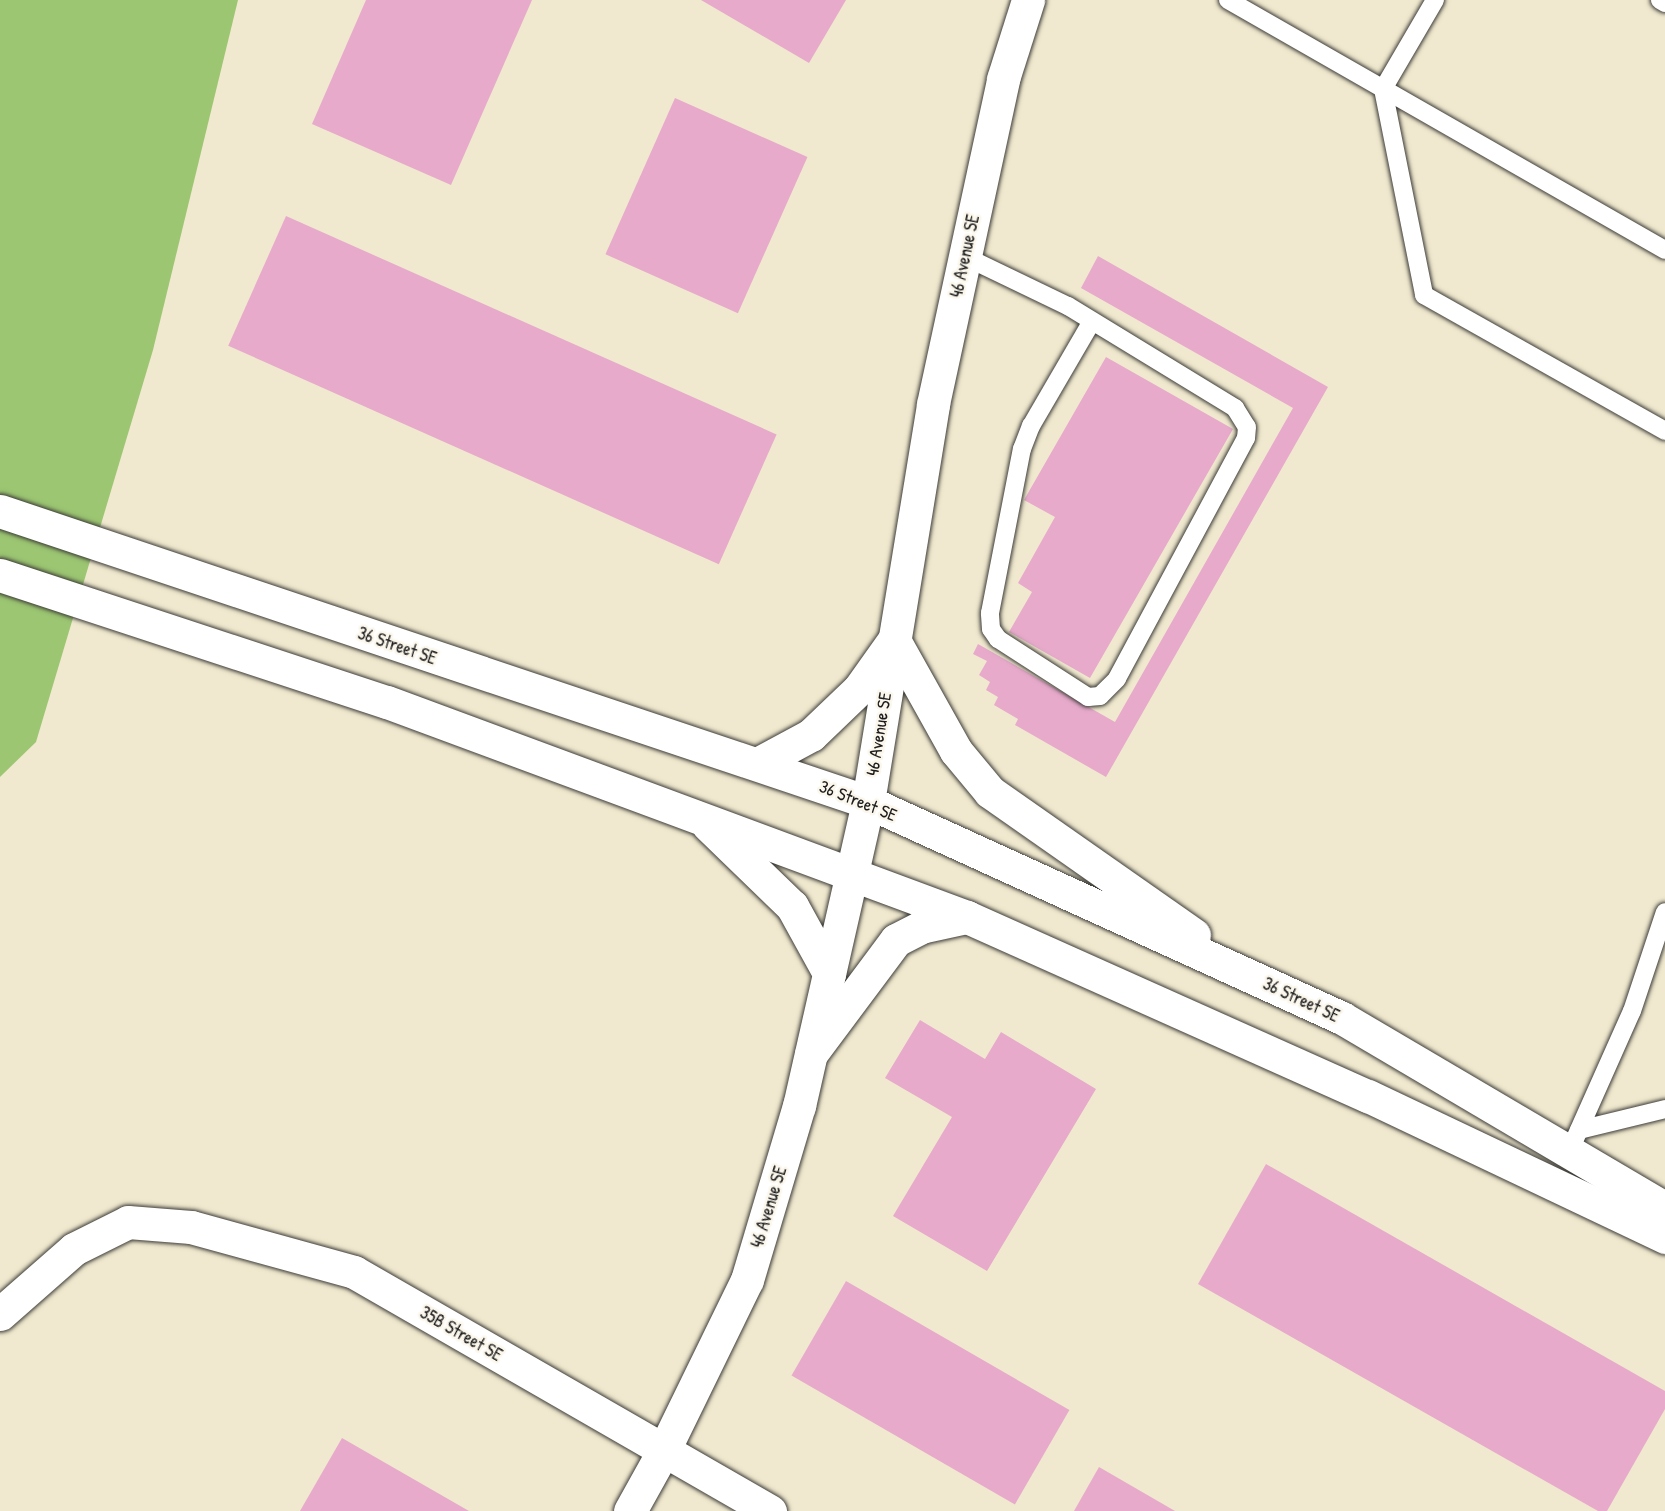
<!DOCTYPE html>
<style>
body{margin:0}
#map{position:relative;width:1665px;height:1511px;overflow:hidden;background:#f0e9cf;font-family:"Patrick Hand",sans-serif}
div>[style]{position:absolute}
.green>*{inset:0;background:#9cc672}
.building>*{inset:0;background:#e7aacb;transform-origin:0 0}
.roads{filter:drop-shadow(0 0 2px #3c3b37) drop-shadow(0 0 2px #3c3b37)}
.service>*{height:18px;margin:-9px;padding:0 9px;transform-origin:9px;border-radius:9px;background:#fff}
.minor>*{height:33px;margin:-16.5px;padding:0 16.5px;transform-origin:16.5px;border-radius:16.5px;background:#fff}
.tertiary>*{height:33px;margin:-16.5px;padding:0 16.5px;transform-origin:16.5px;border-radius:16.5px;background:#fff}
span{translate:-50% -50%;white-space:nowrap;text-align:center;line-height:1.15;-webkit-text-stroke:5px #fbf7ec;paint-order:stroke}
.street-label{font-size:18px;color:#1c1c1c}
</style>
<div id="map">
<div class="green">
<div style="clip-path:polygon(0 0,238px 0,153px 350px,36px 742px,0 777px)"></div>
</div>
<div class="building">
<div style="clip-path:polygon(366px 0,532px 0,451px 185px,312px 124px)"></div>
<div style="clip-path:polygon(701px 0,846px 0,809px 63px)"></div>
<div style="left:675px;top:98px;width:145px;height:171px;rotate:24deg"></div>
<div style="left:286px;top:216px;width:537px;height:142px;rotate:24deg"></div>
<div style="clip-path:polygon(1098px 256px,1328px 387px,1106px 777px,1015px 725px,1018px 719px,994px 705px,998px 697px,986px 690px,990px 682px,979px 675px,987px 661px,973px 654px,978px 644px,1115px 722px,1293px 408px,1081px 288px)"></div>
<div style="clip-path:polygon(1106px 357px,1233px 429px,1090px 678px,1009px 632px,1032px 592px,1018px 583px,1055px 517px,1024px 500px)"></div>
<div style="clip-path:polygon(920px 1020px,985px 1059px,1001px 1032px,1096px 1089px,987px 1271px,893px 1216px,952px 1117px,885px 1078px)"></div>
<div style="clip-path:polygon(1266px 1164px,1665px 1391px,1665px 1409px,1607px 1511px,1598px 1511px,1198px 1284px)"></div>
<div style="left:846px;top:1281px;width:258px;height:109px;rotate:30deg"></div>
<div style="clip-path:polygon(342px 1438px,469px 1511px,300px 1511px)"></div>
<div style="clip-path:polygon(1099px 1467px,1175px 1511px,1074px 1511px)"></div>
</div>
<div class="roads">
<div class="service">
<div style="left:1228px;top:0;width:503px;rotate:29.77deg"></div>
<div style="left:1435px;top:0;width:103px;rotate:120.3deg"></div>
<div style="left:1383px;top:89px;width:210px;rotate:78.7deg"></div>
<div style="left:1424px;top:295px;width:277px;rotate:29.4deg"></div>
<div style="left:1660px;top:0;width:6px;rotate:31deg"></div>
<div style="left:964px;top:256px;width:115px;rotate:25.7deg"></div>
<div style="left:1068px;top:306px;width:196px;rotate:31.4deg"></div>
<div style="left:1235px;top:408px;width:22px;rotate:58deg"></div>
<div style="left:1247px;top:427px;width:11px;rotate:95deg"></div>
<div style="left:1246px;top:438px;width:273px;rotate:118.2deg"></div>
<div style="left:1117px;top:679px;width:24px;rotate:135deg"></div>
<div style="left:1100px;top:696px;width:12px;rotate:175deg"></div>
<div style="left:1088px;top:697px;width:107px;rotate:-147.2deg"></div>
<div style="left:998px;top:639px;width:12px;rotate:-125deg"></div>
<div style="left:991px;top:629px;width:16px;rotate:-94deg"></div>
<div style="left:990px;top:613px;width:167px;rotate:-79deg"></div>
<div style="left:1022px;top:449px;width:25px;rotate:-69deg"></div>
<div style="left:1031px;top:426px;width:121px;rotate:-59.8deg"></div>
<div style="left:1579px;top:1130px;width:89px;rotate:-13.7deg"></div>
<div style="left:1570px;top:1150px;width:152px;rotate:-66deg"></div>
<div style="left:1632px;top:1011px;width:104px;rotate:-71.6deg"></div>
</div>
<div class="minor">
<div style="left:0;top:1314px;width:98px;rotate:-41.3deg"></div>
<div style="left:74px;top:1249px;width:60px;rotate:-26.6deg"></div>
<div style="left:128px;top:1222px;width:63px;rotate:4.5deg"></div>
<div style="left:191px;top:1227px;width:169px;rotate:15.4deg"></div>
<div style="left:354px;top:1272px;width:480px;rotate:29.9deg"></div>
<div style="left:630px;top:1511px;width:70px;rotate:-60.9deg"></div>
<div style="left:664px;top:1450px;width:189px;rotate:-64deg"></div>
<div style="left:747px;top:1280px;width:182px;rotate:-73.4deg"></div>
<div style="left:799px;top:1106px;width:312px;rotate:-77.2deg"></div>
<div style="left:868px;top:802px;width:403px;rotate:-80.7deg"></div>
<div style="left:933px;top:404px;width:332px;rotate:-77.8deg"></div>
<div style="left:1003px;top:79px;width:83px;rotate:-72.4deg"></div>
</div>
<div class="tertiary">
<div style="left:0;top:511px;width:915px;rotate:18.53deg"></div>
<div style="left:868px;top:802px;width:521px;rotate:24.5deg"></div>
<div style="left:1342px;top:1018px;width:375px;rotate:30.5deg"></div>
<div style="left:0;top:575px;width:407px;rotate:18.2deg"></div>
<div style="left:387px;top:702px;width:619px;rotate:20.34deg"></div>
<div style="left:967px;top:917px;width:439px;rotate:24.1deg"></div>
<div style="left:1368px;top:1096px;width:329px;rotate:25.4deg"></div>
<div style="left:759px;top:763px;width:59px;rotate:-28.3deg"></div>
<div style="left:811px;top:735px;width:66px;rotate:-43.8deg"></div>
<div style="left:859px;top:689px;width:60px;rotate:-54.5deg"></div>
<div style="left:894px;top:640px;width:127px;rotate:60.8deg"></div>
<div style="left:956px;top:751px;width:53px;rotate:50.3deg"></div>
<div style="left:990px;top:792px;width:249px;rotate:35deg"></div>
<div style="left:708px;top:825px;width:117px;rotate:44deg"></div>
<div style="left:792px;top:906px;width:77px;rotate:61.1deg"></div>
<div style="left:811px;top:1054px;width:142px;rotate:-53.3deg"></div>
<div style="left:896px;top:940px;width:28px;rotate:-27deg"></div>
<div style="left:921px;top:927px;width:47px;rotate:-12.3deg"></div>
</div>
</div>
<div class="street-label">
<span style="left:965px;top:256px;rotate:-78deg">46 Avenue SE</span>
<span style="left:397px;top:646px;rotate:19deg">36 Street SE</span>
<span style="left:879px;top:734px;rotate:-81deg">46 Avenue SE</span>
<span style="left:858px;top:801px;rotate:22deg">36 Street SE</span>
<span style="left:1301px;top:1000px;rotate:25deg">36 Street SE</span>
<span style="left:769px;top:1207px;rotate:-73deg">46 Avenue SE</span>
<span style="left:461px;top:1334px;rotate:30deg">35B Street SE</span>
</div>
</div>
